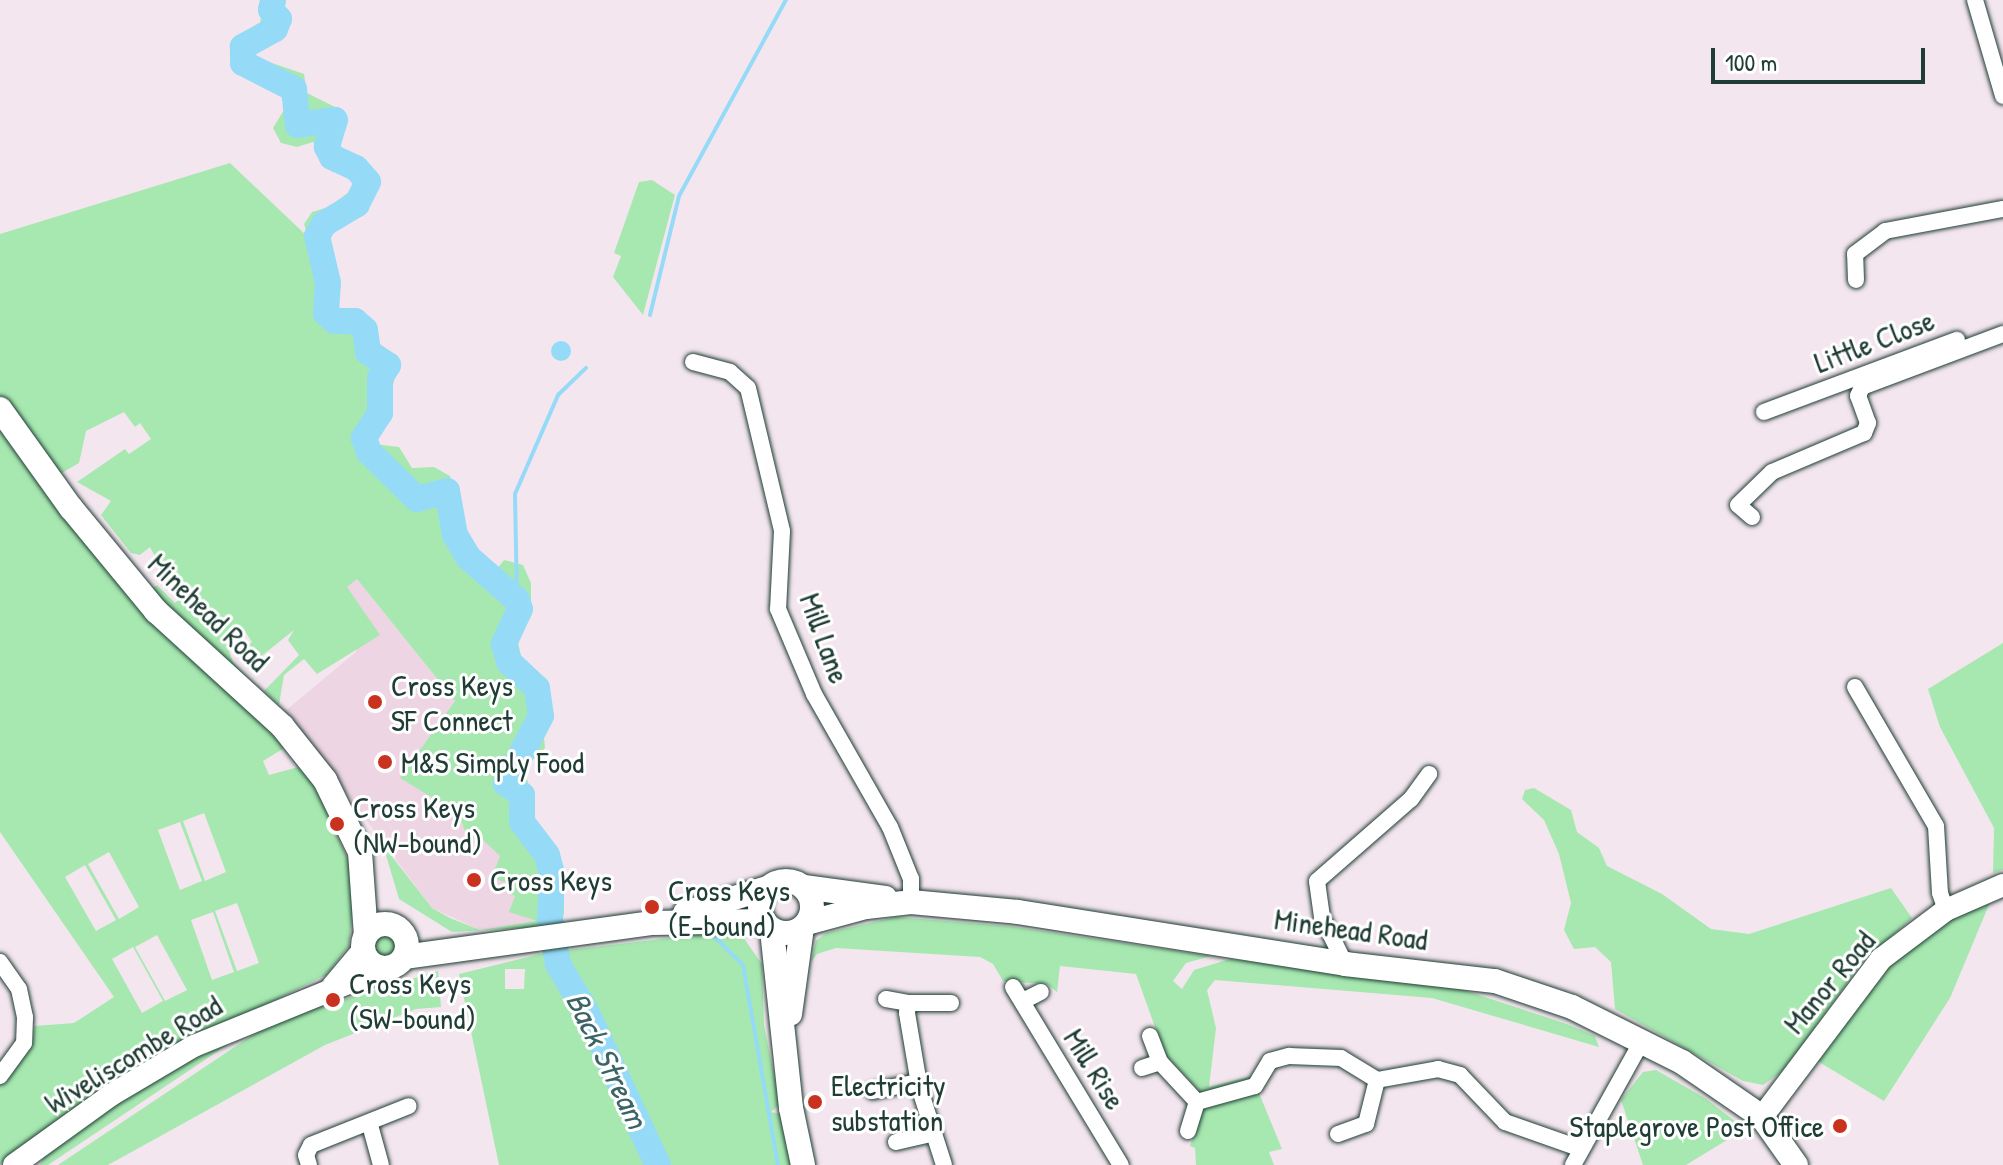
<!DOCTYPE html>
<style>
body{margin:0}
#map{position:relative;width:2003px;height:1165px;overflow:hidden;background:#f4e6ef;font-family:"Patrick Hand",sans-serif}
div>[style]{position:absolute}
.built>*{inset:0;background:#edd5e4}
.green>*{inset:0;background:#a7e8b1}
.round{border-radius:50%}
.water>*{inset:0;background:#95dbf7}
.stream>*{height:4px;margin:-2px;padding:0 2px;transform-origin:2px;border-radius:2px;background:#95dbf7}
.river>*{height:26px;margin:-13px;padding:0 13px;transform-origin:13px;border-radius:13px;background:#95dbf7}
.roads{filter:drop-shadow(0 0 2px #1f3d34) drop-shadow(0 0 2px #1f3d34)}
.street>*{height:16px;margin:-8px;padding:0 8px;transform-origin:8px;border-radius:8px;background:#fff}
.secondary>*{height:22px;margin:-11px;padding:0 11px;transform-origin:11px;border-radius:11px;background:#fff}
.primary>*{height:24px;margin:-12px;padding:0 12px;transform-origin:12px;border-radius:12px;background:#fff}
.primary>.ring{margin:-12px;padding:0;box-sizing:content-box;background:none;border:24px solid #fff;border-radius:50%}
.dots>*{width:22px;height:22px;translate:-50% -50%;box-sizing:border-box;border:4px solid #fff;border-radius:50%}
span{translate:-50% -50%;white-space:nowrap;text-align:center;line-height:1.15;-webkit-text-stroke:6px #fff;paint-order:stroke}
.street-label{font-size:30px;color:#1f3d34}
.poi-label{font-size:30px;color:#1f3d34}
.left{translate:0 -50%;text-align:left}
.right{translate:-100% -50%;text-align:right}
.water-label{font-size:32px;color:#3c6465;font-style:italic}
.scale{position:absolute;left:1711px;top:48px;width:214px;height:36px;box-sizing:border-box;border:4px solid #1f3d34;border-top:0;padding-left:10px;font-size:24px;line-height:28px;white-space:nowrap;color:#1f3d34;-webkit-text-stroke:6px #fff;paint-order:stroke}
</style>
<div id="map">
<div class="built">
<div style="clip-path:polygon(357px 579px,455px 701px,539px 921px,480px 930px,432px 908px,285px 711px,356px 652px,346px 587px)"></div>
</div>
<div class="green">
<div style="clip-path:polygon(264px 0,282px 0,282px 25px,273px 39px,249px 55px,304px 74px,307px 93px,341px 110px,339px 148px,351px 152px,369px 173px,373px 191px,366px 204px,324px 235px,334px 291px,331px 303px,366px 323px,397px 370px,385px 414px,373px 432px,374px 444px,399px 447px,412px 468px,434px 467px,450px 476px,466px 537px,496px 570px,504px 560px,523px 565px,531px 583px,531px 606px,518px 642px,522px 661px,539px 685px,545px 748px,524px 768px,535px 808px,532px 826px,551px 854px,564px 898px,564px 915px,540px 921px,540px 927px,452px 932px,399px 899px,383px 845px,432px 908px,450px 918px,480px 930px,537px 921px,509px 912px,515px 896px,504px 891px,506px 883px,492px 877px,500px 856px,483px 840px,467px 837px,459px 814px,400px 778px,455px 701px,357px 579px,347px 587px,380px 635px,317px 674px,304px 659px,284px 675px,279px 705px,264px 691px,299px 655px,288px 640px,294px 630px,259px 658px,250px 647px,241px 650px,252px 642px,244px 630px,226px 643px,233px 662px,251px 682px,149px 591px,157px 585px,175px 603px,181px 598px,175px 590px,184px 582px,177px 574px,170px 580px,166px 576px,172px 571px,163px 561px,159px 564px,150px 547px,140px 555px,131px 553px,101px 515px,111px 501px,77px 482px,125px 449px,129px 454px,151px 439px,140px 423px,135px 427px,124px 412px,86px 431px,79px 463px,60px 474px,0 397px,0 234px,230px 163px,308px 237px,304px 224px,312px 212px,329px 207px,358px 185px,348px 171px,332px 172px,313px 142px,297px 147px,281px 143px,273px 128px,287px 105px,283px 91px,245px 78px,233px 42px,260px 23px)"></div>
<div style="clip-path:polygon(652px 180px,675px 195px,643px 315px,613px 277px,621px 256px,614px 253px,639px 182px)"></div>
<div style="clip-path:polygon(evenodd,0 420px,291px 744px,263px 761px,269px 775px,306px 765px,351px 867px,353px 906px,349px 946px,326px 975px,156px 1058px,0 1164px,0 1083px,31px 1044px,35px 1026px,74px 1023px,114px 997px,0 832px,0 420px,204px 813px,226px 872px,205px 881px,183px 821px,204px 813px,0 420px,180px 822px,202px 881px,180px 890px,158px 830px,180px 822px,0 420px,109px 852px,139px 907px,119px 919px,88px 864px,109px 852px,0 420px,85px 865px,116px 920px,96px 931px,65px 877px,85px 865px,0 420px,237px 903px,259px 963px,237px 971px,215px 911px,237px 903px,0 420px,213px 912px,234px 972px,212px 980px,191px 920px,213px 912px,0 420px,157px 935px,187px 990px,165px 1001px,135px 947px,157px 935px,0 420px,133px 947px,163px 1001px,142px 1013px,112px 959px,133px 947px)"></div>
<div style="clip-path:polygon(2003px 643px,2003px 870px,1993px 873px,1994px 828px,1940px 727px,1928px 689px)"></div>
<div style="clip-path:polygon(1534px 788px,1571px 810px,1577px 832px,1599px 848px,1607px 866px,1662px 894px,1711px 929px,1749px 934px,1891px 888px,1912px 918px,1862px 963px,1783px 1071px,1763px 1085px,1743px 1081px,1615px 1009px,1611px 962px,1595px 947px,1574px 949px,1564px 930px,1571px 903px,1559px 854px,1544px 820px,1522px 799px,1525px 790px)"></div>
<div style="clip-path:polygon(1991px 900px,1950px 998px,1884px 1101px,1814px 1059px,1881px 967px,1941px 920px)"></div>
<div style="clip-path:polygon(896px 917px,1007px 926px,1211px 956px,1186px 963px,1173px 981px,1182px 989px,1194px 970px,1230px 959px,1448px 985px,1567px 1024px,1595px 1036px,1599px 1047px,1432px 998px,1215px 980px,1207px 990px,1216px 1028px,1209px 1087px,1252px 1076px,1282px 1149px,1269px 1152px,1274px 1165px,1196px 1165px,1195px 1148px,1190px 1146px,1204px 1105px,1200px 1091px,1165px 1055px,1136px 974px,1060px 966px,1057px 992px,1047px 984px,1003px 981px,993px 964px,980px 957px,836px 948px,817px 954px,811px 962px,816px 941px,826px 933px)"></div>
<div style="clip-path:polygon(evenodd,728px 931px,743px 937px,762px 964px,764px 1025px,780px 1104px,771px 1112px,780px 1114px,791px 1165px,499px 1165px,459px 974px,544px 953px,728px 931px,505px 969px,525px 969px,524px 989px,505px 989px,505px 969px)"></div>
<div class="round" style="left:374px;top:933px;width:24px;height:24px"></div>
<div style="clip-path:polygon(438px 971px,441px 1007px,416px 1009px,325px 1045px,108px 1165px,58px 1165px,257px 1032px,303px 1012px)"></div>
<div style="clip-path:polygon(248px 1031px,48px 1165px,40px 1165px,48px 1149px,164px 1072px)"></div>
<div style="clip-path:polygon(1656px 1070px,1705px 1098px,1745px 1129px,1686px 1165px,1643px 1165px,1621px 1100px,1643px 1072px)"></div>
</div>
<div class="water">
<div class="round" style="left:551px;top:341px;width:20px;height:20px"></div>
</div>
<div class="stream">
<div style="left:650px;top:315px;width:122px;rotate:-76.3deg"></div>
<div style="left:679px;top:196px;width:223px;rotate:-61.4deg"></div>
<div style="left:517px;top:600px;width:106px;rotate:-91.1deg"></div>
<div style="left:515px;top:494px;width:108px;rotate:-66.5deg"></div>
<div style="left:558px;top:395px;width:39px;rotate:-44deg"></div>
<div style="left:711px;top:933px;width:45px;rotate:45deg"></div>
<div style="left:743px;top:965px;width:203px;rotate:80.1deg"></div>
</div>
<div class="river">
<div style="left:273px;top:0;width:10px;rotate:101deg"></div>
<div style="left:271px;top:10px;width:12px;rotate:48deg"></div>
<div style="left:279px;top:19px;width:11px;rotate:112deg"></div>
<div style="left:275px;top:29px;width:37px;rotate:151deg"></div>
<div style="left:243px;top:47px;width:16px;rotate:90deg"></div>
<div style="left:243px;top:63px;width:57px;rotate:27deg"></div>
<div style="left:294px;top:89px;width:36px;rotate:84deg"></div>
<div style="left:298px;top:125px;width:37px;rotate:-8deg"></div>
<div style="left:335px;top:120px;width:28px;rotate:107deg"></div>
<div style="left:327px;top:147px;width:11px;rotate:63deg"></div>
<div style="left:332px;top:157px;width:26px;rotate:25deg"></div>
<div style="left:356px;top:168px;width:18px;rotate:49deg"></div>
<div style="left:368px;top:182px;width:25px;rotate:117deg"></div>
<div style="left:357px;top:204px;width:39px;rotate:149deg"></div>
<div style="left:324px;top:224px;width:14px;rotate:120deg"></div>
<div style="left:317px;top:236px;width:48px;rotate:76.8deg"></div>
<div style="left:328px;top:283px;width:30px;rotate:94deg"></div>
<div style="left:326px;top:313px;width:12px;rotate:42deg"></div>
<div style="left:335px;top:321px;width:20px"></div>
<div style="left:355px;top:321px;width:13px;rotate:42deg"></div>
<div style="left:365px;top:330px;width:22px;rotate:82deg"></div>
<div style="left:368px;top:352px;width:24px;rotate:33deg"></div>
<div style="left:388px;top:365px;width:15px;rotate:122deg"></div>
<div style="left:380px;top:378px;width:35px;rotate:90deg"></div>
<div style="left:380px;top:413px;width:30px;rotate:123deg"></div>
<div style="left:364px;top:438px;width:15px;rotate:70deg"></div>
<div style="left:369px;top:452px;width:67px;rotate:44.4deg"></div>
<div style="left:417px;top:499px;width:31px;rotate:-15deg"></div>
<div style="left:447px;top:491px;width:45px;rotate:79.7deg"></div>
<div style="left:455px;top:535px;width:27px;rotate:59deg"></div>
<div style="left:469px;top:558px;width:64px;rotate:41.2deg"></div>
<div style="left:517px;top:600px;width:9px;rotate:72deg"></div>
<div style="left:520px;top:609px;width:38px;rotate:115deg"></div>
<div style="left:504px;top:644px;width:19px;rotate:74deg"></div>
<div style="left:509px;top:662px;width:38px;rotate:43deg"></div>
<div style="left:537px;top:688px;width:28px;rotate:82deg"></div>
<div style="left:541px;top:716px;width:76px;rotate:117.6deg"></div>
<div style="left:506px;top:783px;width:20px;rotate:37deg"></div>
<div style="left:522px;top:795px;width:27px;rotate:90deg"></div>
<div style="left:522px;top:822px;width:41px;rotate:52.9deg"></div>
<div style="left:547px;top:855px;width:20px;rotate:75deg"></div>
<div style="left:552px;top:874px;width:45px;rotate:92.5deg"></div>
<div style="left:550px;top:919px;width:46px;rotate:79.9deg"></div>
<div style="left:558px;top:964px;width:57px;rotate:59.4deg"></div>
<div style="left:587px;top:1013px;width:168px;rotate:65deg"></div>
</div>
<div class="roads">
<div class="street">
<div style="left:1975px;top:0;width:100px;rotate:73.7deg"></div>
<div style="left:1856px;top:280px;width:26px;rotate:-92deg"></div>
<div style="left:1855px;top:254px;width:38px;rotate:-37deg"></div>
<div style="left:1885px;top:231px;width:120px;rotate:-10.6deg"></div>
<div style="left:693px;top:362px;width:38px;rotate:15deg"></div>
<div style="left:730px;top:372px;width:24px;rotate:42deg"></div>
<div style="left:748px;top:388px;width:147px;rotate:76.6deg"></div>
<div style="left:782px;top:531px;width:78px;rotate:92.9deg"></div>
<div style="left:778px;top:609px;width:92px;rotate:67deg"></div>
<div style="left:814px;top:694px;width:153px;rotate:60.3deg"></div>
<div style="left:890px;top:827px;width:56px;rotate:68deg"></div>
<div style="left:911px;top:879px;width:23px;rotate:90deg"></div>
<div style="left:1764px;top:412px;width:206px;rotate:-20.5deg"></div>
<div style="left:1752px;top:517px;width:18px;rotate:-139deg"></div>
<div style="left:1738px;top:505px;width:47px;rotate:-44.1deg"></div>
<div style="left:1772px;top:472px;width:100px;rotate:-23deg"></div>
<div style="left:1864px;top:433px;width:11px;rotate:-68deg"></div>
<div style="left:1868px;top:423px;width:29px;rotate:-110deg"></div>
<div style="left:1858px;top:396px;width:10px;rotate:-66deg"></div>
<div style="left:1862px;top:387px;width:151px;rotate:-20.6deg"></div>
<div style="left:1855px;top:687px;width:161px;rotate:59.8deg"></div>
<div style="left:1936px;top:826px;width:67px;rotate:86.6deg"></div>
<div style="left:1940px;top:893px;width:18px;rotate:71deg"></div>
<div style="left:0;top:962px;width:33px;rotate:55deg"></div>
<div style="left:19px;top:989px;width:29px;rotate:78deg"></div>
<div style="left:25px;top:1017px;width:26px;rotate:92deg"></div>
<div style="left:24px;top:1043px;width:41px;rotate:126deg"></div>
<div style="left:1345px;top:964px;width:52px;rotate:-116.1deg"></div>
<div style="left:1322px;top:917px;width:36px;rotate:-98deg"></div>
<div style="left:1317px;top:881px;width:125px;rotate:-41.1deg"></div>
<div style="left:1411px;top:799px;width:31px;rotate:-54deg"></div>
<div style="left:1013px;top:987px;width:208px;rotate:58.8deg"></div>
<div style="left:886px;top:999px;width:22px;rotate:10deg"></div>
<div style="left:1023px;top:1001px;width:20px;rotate:-27deg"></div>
<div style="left:1150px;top:1036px;width:28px;rotate:69deg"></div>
<div style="left:1160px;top:1062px;width:54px;rotate:47.2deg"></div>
<div style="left:1197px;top:1102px;width:60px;rotate:-15.4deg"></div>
<div style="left:1255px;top:1086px;width:29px;rotate:-59deg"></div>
<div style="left:1270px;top:1061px;width:20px;rotate:-15deg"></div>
<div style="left:1289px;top:1056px;width:52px;rotate:2.2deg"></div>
<div style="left:1341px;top:1058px;width:42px;rotate:31.4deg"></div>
<div style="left:1377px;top:1080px;width:62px;rotate:-10.2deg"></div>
<div style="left:1438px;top:1069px;width:23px;rotate:15deg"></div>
<div style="left:1460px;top:1075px;width:65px;rotate:46.2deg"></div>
<div style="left:1505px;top:1122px;width:78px;rotate:19.4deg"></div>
<div style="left:1142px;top:1068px;width:19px;rotate:-18deg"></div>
<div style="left:873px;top:1091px;width:47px;rotate:-11.1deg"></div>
<div style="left:370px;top:1125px;width:41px;rotate:74.6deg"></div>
<div style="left:1188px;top:1131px;width:30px;rotate:-73deg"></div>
<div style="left:1338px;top:1134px;width:30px;rotate:-20deg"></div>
<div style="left:1366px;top:1124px;width:45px;rotate:-76deg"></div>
<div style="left:896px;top:1142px;width:39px;rotate:-13deg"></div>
<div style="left:309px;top:1165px;width:10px;rotate:-107deg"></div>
<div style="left:306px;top:1155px;width:11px;rotate:-63deg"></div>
<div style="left:311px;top:1145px;width:105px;rotate:-21.7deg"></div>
<div style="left:944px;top:1165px;width:79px;rotate:-107.7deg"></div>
<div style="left:920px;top:1090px;width:78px;rotate:-99.6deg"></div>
<div style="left:907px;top:1013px;width:10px;rotate:-84deg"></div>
<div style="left:908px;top:1003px;width:43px"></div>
<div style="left:1573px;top:1165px;width:142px;rotate:-60.9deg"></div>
</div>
<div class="secondary">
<div style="left:333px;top:986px;width:48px;rotate:-50deg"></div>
<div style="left:1762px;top:1117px;width:198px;rotate:-53deg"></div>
<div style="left:1881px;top:959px;width:81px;rotate:-37deg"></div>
<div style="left:1946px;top:910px;width:62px;rotate:-23.7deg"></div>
<div style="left:14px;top:1165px;width:120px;rotate:-35.8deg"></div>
<div style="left:111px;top:1095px;width:96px;rotate:-30.6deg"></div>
<div style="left:194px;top:1046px;width:209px;rotate:-22.2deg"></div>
</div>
<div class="primary">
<div style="left:0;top:409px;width:122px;rotate:54.4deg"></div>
<div style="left:71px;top:508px;width:134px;rotate:50.5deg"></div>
<div style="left:156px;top:611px;width:171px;rotate:42.4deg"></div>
<div style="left:282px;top:726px;width:69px;rotate:51.5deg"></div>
<div style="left:325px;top:780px;width:80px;rotate:64.1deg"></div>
<div style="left:360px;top:852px;width:83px;rotate:85.9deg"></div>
<div class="ring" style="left:760px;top:881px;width:28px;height:28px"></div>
<div style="left:804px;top:887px;width:82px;rotate:7.7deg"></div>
<div style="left:685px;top:913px;width:86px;rotate:-17deg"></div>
<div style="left:807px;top:923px;width:61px;rotate:-15.2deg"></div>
<div style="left:866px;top:907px;width:45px;rotate:-6.3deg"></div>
<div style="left:911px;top:902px;width:107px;rotate:5.3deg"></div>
<div style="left:1018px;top:912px;width:331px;rotate:9deg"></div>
<div style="left:1345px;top:964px;width:151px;rotate:6.5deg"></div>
<div style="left:1495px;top:981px;width:81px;rotate:18.7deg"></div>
<div style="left:1572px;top:1007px;width:123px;rotate:26.6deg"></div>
<div style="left:1682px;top:1062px;width:97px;rotate:34.5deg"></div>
<div style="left:1762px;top:1117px;width:59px;rotate:54.7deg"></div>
<div class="ring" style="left:363px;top:924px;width:20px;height:20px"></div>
<div style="left:772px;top:930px;width:179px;rotate:83.9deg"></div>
<div style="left:791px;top:1108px;width:58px;rotate:78.1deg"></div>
<div style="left:404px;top:957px;width:251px;rotate:-7.8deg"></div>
<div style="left:653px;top:923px;width:110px;rotate:-1deg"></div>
<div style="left:790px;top:1014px;width:87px;rotate:-82.1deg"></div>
</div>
</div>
<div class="dots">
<div style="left:375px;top:702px;background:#c8321e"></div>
<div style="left:385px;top:762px;background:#c8321e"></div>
<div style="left:337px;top:824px;background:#c8321e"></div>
<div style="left:474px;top:880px;background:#c8321e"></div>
<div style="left:652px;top:907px;background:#c8321e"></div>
<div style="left:333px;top:1000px;background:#c8321e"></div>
<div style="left:815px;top:1102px;background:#c8321e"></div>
<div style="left:1840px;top:1126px;background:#c8321e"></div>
</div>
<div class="street-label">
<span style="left:1874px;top:341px;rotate:-21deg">Little Close</span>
<span style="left:209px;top:612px;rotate:44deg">Minehead Road</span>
<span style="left:825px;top:638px;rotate:70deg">Mill Lane</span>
<span style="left:1351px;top:929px;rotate:8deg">Minehead Road</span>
<span style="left:1829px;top:982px;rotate:-50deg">Manor Road</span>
<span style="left:133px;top:1054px;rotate:-31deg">Wiveliscombe Road</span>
<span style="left:1095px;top:1069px;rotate:58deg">Mill Rise</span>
</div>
<div class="poi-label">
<span class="left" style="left:391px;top:702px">Cross Keys<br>SF Connect</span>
<span class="left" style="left:401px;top:762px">M&amp;S Simply Food</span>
<span class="left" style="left:353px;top:824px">Cross Keys<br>(NW-bound)</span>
<span class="left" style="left:490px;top:880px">Cross Keys</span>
<span class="left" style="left:668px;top:907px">Cross Keys<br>(E-bound)</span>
<span class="left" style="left:349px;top:1000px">Cross Keys<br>(SW-bound)</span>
<span class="left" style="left:831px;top:1102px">Electricity<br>substation</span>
<span class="right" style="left:1824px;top:1126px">Staplegrove Post Office</span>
</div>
<div class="water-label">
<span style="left:607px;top:1060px;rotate:64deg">Back Stream</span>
</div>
<div class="scale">100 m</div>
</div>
